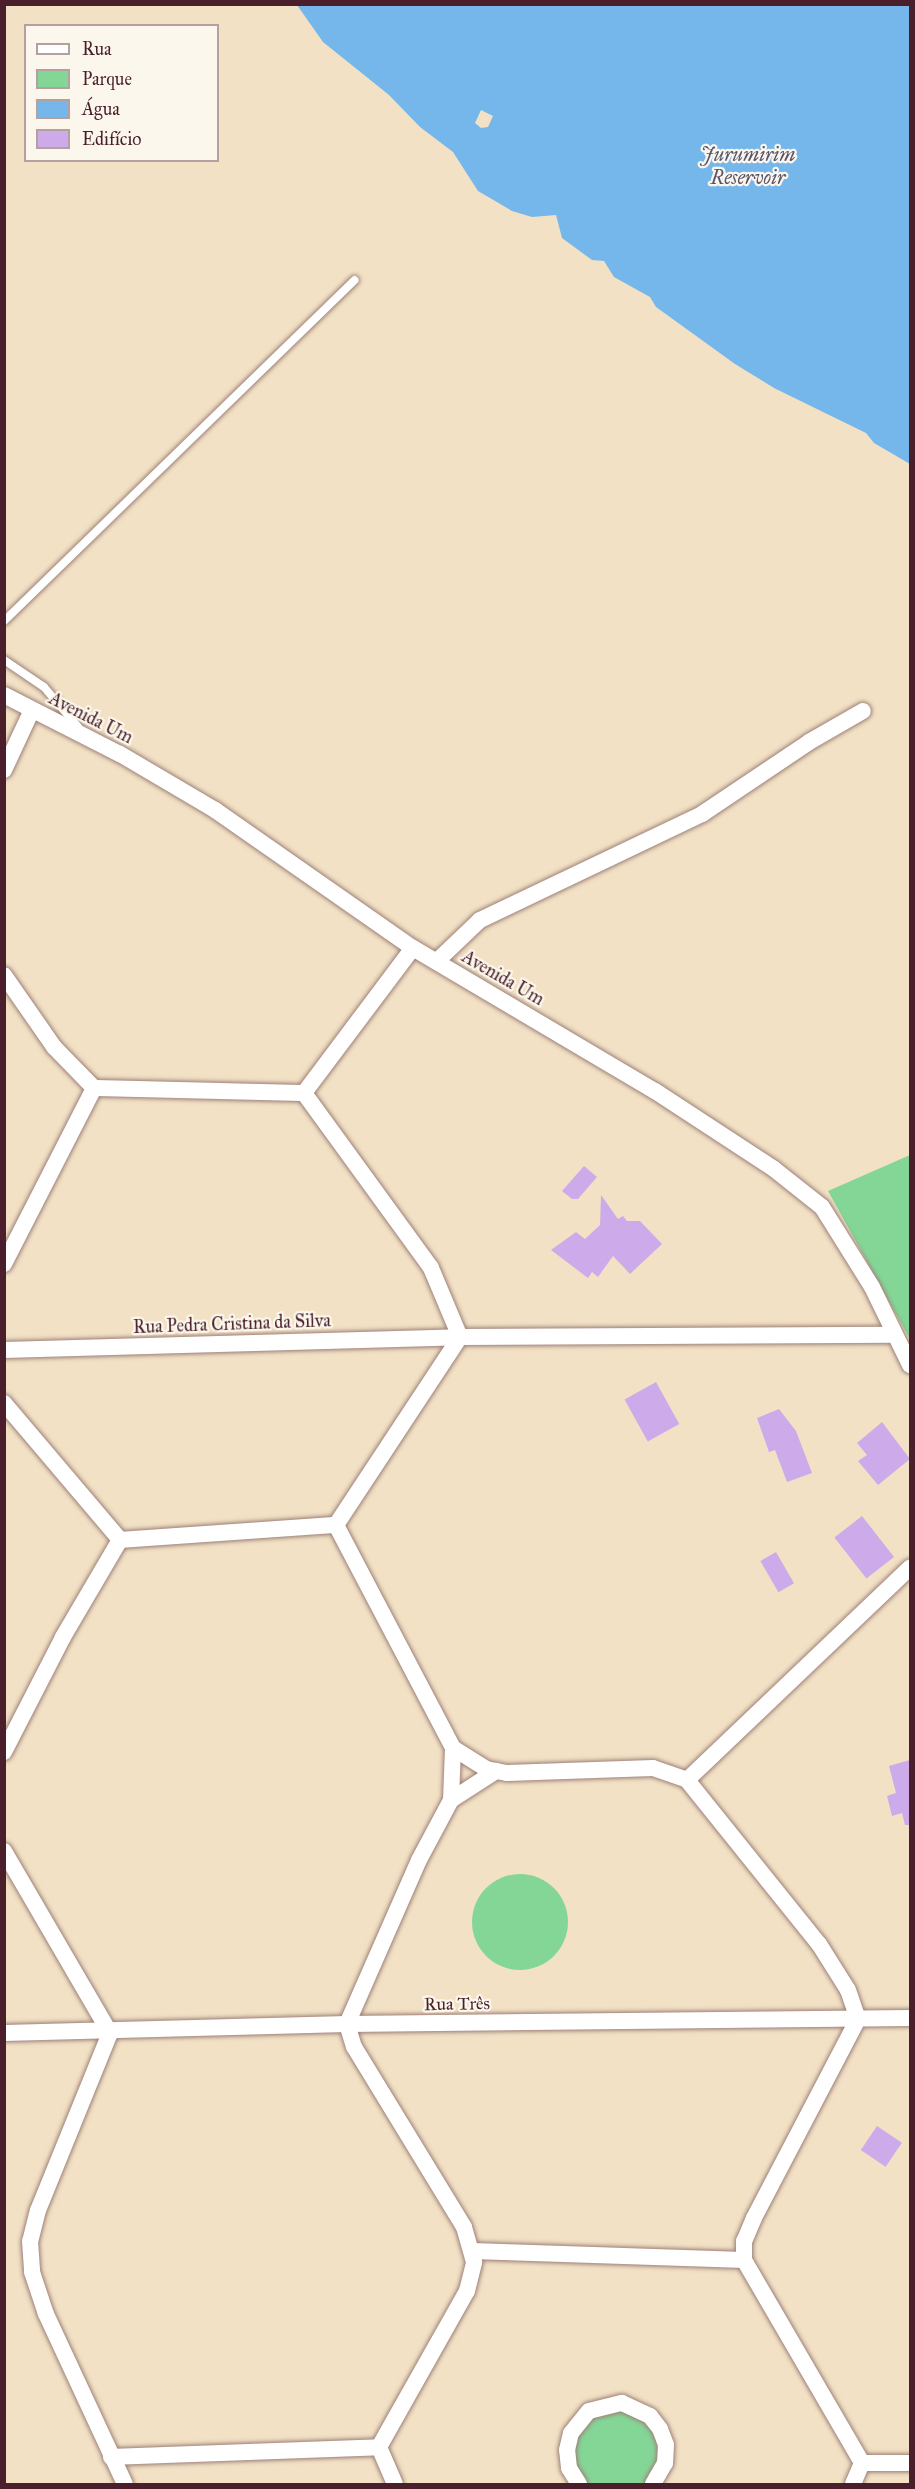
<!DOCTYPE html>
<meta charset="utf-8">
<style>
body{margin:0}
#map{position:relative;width:915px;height:2489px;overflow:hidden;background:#f2e1c5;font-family:"IM FELL Great Primer",serif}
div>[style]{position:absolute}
.green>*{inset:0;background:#84d697}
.round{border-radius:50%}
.water>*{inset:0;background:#75b7ea}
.building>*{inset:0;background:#cdabea;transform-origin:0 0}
.roads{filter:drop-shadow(0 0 2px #9e8078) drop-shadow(0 0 2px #9e8078)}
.service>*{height:8px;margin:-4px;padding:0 4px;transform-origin:4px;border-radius:4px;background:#fff}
.minor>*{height:16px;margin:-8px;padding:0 8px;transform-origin:8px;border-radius:8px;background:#fff}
span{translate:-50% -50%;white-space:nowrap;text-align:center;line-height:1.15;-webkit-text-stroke:4.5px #fbf7ec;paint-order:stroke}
.street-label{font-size:18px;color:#4a1f2b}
.water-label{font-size:20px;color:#59546e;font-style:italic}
.frame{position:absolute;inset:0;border:6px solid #4a1f2b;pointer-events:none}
.legend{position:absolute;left:24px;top:24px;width:195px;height:138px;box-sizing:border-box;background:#fbf7ec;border:2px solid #b4a19f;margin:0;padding:8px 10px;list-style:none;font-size:18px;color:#4a1f2b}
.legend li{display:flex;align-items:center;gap:12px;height:30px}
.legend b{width:30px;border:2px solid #b4a19f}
</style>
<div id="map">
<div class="green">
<div style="clip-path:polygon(910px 1155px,910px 1339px,828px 1191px)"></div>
<div class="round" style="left:472px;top:1874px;width:96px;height:96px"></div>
<div style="clip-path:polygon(622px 2410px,645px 2420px,655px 2432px,659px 2461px,645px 2484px,588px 2484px,575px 2466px,576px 2435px,592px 2416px)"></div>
</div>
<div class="water">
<div style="clip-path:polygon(evenodd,297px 5px,910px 5px,910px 464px,874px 443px,866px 433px,774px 388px,735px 364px,656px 307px,650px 297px,614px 277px,604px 261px,592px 260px,562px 238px,556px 215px,532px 217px,512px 211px,478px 191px,453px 152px,420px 127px,389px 95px,323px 42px,297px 5px,481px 110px,493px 116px,488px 127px,481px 128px,475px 123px,481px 110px)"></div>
</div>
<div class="building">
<div style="clip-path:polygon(584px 1166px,597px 1177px,578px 1199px,572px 1199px,562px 1191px)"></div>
<div style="clip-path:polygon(601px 1195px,618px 1219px,623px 1216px,627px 1221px,640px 1221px,662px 1244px,630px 1274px,613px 1256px,598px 1277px,592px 1272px,588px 1278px,551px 1250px,576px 1232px,585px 1239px,600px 1225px)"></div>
<div style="left:656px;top:1382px;width:48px;height:36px;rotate:61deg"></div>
<div style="clip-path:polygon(779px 1409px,796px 1431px,812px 1473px,787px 1482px,775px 1450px,769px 1452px,757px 1418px)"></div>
<div style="clip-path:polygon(882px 1422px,910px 1459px,878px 1485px,858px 1461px,867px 1455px,857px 1443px)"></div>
<div style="left:862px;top:1516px;width:52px;height:35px;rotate:52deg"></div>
<div style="left:776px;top:1552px;width:36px;height:18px;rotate:60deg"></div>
<div style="clip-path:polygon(910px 1760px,910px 1825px,905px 1825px,902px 1813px,892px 1816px,887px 1796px,896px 1793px,889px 1766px)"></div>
<div style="left:877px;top:2126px;width:30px;height:29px;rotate:34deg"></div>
</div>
<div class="roads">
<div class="service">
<div style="left:4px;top:621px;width:489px;rotate:-44.2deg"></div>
<div style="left:4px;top:660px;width:48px;rotate:34deg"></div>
<div style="left:44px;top:687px;width:54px;rotate:49.5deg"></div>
</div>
<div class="minor">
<div style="left:4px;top:695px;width:130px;rotate:27deg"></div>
<div style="left:120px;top:754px;width:110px;rotate:30.5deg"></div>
<div style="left:215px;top:810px;width:241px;rotate:34.9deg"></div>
<div style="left:413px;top:948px;width:281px;rotate:30.6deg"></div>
<div style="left:655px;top:1091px;width:142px;rotate:33.2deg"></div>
<div style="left:774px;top:1169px;width:61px;rotate:38.4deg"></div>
<div style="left:822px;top:1207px;width:94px;rotate:58deg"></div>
<div style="left:872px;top:1287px;width:87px;rotate:64deg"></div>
<div style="left:4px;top:770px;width:66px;rotate:-65deg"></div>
<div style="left:437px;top:961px;width:59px;rotate:-43.6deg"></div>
<div style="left:480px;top:920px;width:246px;rotate:-25.5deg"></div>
<div style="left:702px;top:814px;width:129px;rotate:-33.9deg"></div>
<div style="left:809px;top:742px;width:62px;rotate:-29.9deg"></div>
<div style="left:4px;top:975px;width:88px;rotate:55.2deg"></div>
<div style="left:54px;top:1047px;width:57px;rotate:45.7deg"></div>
<div style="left:94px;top:1088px;width:210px;rotate:1.4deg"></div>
<div style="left:304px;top:1093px;width:216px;rotate:54deg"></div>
<div style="left:431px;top:1268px;width:75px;rotate:67.2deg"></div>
<div style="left:304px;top:1093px;width:181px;rotate:-53.1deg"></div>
<div style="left:4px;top:1264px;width:198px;rotate:-62.9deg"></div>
<div style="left:4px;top:1350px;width:456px;rotate:-1.6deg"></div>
<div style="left:460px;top:1337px;width:434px;rotate:-0.3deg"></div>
<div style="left:4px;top:1403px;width:180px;rotate:49.7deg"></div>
<div style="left:336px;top:1525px;width:252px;rotate:62.3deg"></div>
<div style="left:453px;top:1748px;width:39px;rotate:32deg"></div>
<div style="left:486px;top:1769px;width:21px;rotate:11deg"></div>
<div style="left:507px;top:1773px;width:146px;rotate:-2deg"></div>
<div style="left:653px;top:1768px;width:36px;rotate:19deg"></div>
<div style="left:687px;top:1780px;width:211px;rotate:51.2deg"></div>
<div style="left:819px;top:1944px;width:54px;rotate:57.8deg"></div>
<div style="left:848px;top:1990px;width:31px;rotate:71deg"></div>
<div style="left:858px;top:2019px;width:225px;rotate:117.6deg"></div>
<div style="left:754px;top:2218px;width:25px;rotate:113deg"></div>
<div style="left:744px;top:2241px;width:19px;rotate:90deg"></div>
<div style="left:744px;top:2260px;width:235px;rotate:59.8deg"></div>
<div style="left:336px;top:1525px;width:225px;rotate:-56.6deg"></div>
<div style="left:120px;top:1540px;width:217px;rotate:-4deg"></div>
<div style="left:4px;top:1752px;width:129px;rotate:-62.8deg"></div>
<div style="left:63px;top:1637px;width:113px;rotate:-59.6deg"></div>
<div style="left:687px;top:1780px;width:308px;rotate:-43.6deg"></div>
<div style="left:451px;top:1800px;width:54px;rotate:-32.8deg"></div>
<div style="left:4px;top:1851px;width:211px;rotate:59.8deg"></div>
<div style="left:110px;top:2033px;width:191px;rotate:112.1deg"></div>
<div style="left:38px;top:2210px;width:32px;rotate:104deg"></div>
<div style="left:30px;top:2241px;width:31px;rotate:86deg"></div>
<div style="left:32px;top:2272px;width:44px;rotate:71.6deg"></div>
<div style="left:46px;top:2314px;width:187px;rotate:65.1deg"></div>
<div style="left:4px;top:2033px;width:343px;rotate:-1.5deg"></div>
<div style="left:347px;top:2024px;width:563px;rotate:-0.61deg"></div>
<div style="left:473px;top:2251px;width:271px;rotate:1.9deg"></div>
<div style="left:379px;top:2447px;width:179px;rotate:-60.6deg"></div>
<div style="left:467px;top:2291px;width:30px;rotate:-76deg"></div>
<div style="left:474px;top:2262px;width:36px;rotate:-106deg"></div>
<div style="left:464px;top:2227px;width:211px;rotate:-121.4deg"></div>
<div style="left:354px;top:2047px;width:24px;rotate:-107deg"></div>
<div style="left:347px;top:2024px;width:179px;rotate:-66.3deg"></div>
<div style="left:419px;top:1860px;width:68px;rotate:-61.9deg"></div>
<div style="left:451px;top:1800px;width:52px;rotate:-87.8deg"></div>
<div style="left:379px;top:2447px;width:40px;rotate:66.6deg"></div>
<div style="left:111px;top:2457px;width:268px;rotate:-2.1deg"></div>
<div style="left:862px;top:2463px;width:48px"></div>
<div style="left:579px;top:2484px;width:19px;rotate:-122deg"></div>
<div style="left:569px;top:2468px;width:18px;rotate:-96deg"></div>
<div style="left:567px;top:2450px;width:17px;rotate:-77deg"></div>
<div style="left:571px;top:2433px;width:28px;rotate:-51deg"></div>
<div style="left:589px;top:2411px;width:34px;rotate:-14deg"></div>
<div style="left:622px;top:2403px;width:31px;rotate:25deg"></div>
<div style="left:650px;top:2416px;width:16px;rotate:52deg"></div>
<div style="left:660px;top:2429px;width:17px;rotate:69deg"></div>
<div style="left:666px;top:2445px;width:18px;rotate:93deg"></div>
<div style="left:665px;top:2463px;width:24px;rotate:120deg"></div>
<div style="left:853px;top:2484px;width:23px;rotate:-67deg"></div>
</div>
</div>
<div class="street-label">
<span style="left:91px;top:718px;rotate:27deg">Avenida Um</span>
<span style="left:503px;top:978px;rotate:30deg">Avenida Um</span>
<span style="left:232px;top:1324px;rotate:-2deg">Rua Pedra Cristina da Silva</span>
<span style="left:457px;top:2004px;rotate:-1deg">Rua Três</span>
</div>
<div class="water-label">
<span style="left:748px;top:166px">Jurumirim<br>Reservoir</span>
</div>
<div class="frame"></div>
<ul class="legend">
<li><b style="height:8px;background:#fff"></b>Rua</li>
<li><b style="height:16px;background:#84d697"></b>Parque</li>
<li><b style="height:16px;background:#75b7ea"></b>Água</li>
<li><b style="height:16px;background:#cdabea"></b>Edifício</li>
</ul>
</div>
